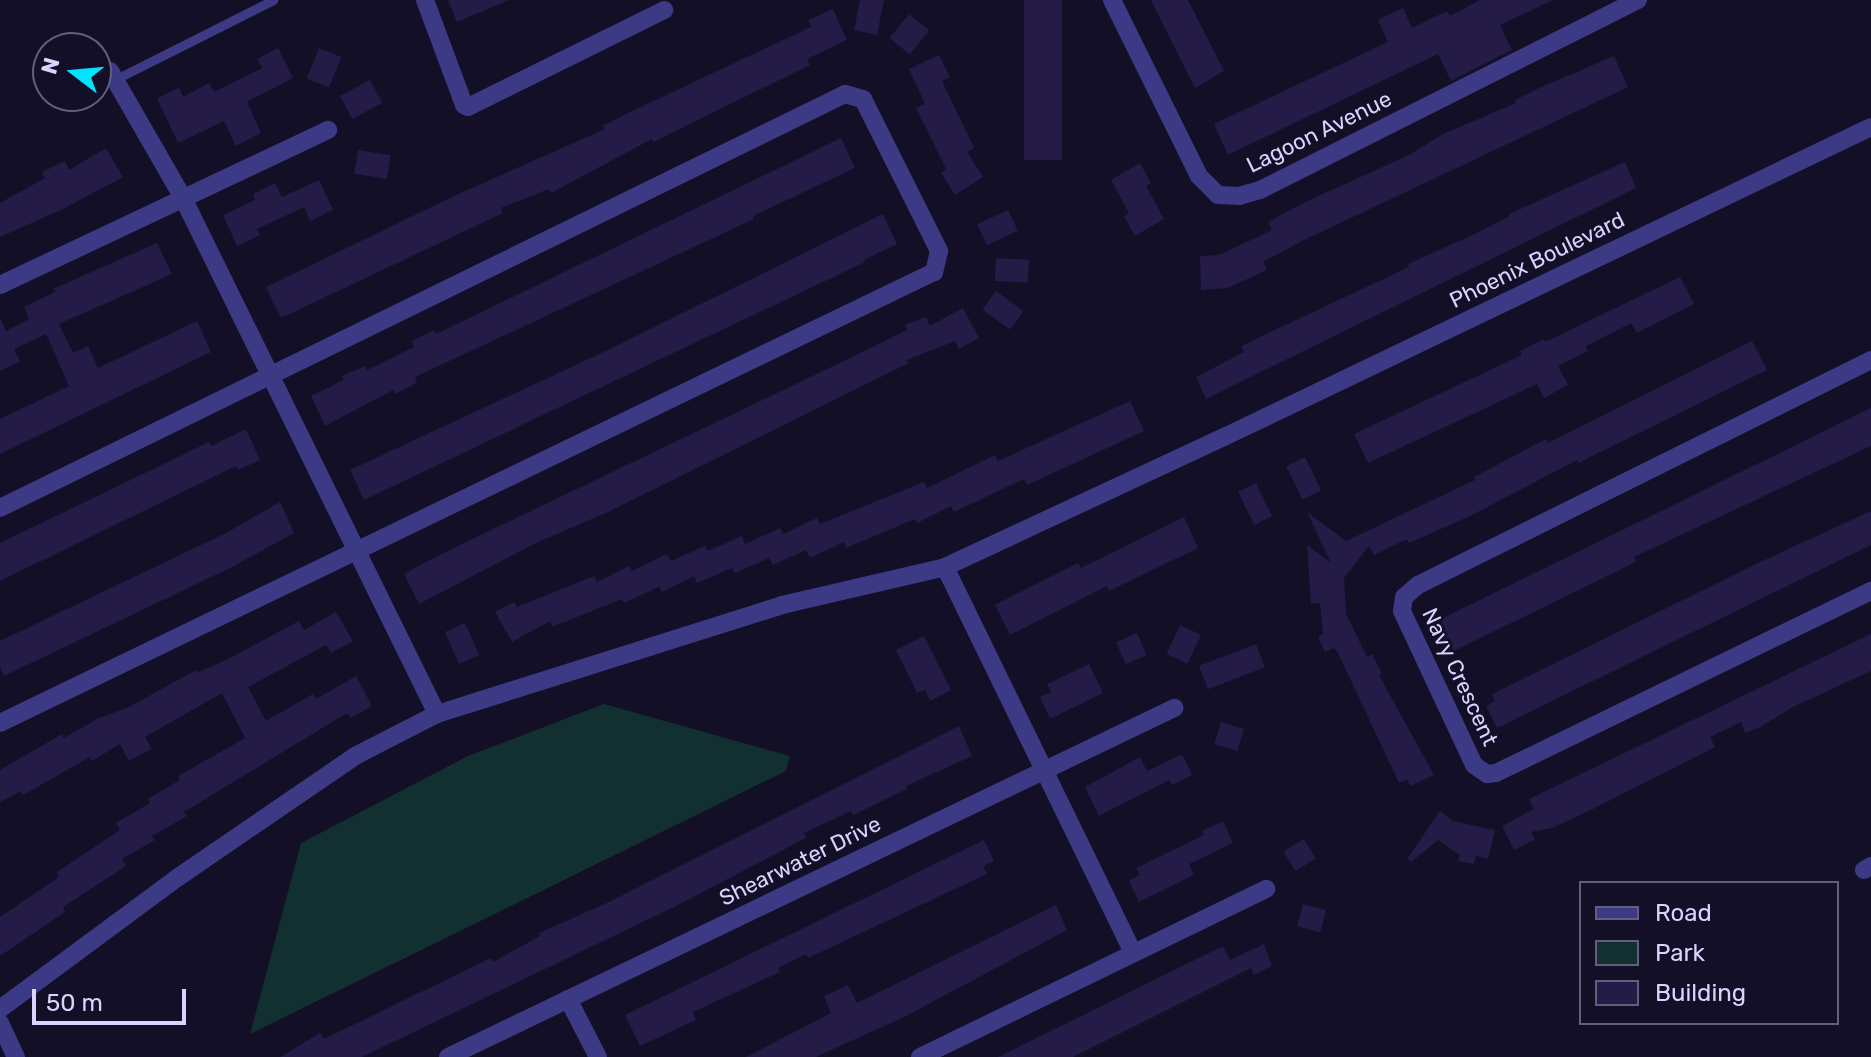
<!DOCTYPE html>
<style>
body{margin:0}
#map{position:relative;width:1871px;height:1057px;overflow:hidden;background:#130f26;font-family:Rubik,sans-serif}
div>[style]{position:absolute}
.green>*{inset:0;background:#12302f}
.building>*{inset:0;background:#241b47;transform-origin:0 0}
.lane>*{height:9px;margin:-4.5px;padding:0 4.5px;transform-origin:4.5px;border-radius:4.5px;background:#3d3a85}
.street>*{height:18px;margin:-9px;padding:0 9px;transform-origin:9px;border-radius:9px;background:#3d3a85}
span{translate:-50% -50%;white-space:nowrap;text-align:center;line-height:1.15;-webkit-text-stroke:6px #130f26;paint-order:stroke}
.street-label{font-size:22px;color:#d9d4ff}
.legend{position:absolute;left:1579px;top:881px;width:260px;height:144px;box-sizing:border-box;background:#130f26;border:2px solid #625e7d;margin:0;padding:10px 14px;list-style:none;font-size:24px;color:#d9d4ff}
.legend li{display:flex;align-items:center;gap:16px;height:40px}
.legend b{width:40px;border:2px solid #625e7d}
.north{position:absolute;left:32px;top:32px;width:80px;height:80px;box-sizing:border-box;background:#130f26;border:2px solid #625e7d;border-radius:50%;rotate:286deg;font-size:22px;font-weight:700;line-height:32px;text-align:center;color:#d9d4ff}
.north::after{content:'';display:block;margin:auto;width:28px;height:36px;background:#00e5ff;clip-path:polygon(50% 0,100% 100%,50% 72%,0 100%)}
.scale{position:absolute;left:32px;top:989px;width:154px;height:36px;box-sizing:border-box;border:4px solid #d9d4ff;border-top:0;padding-left:10px;font-size:24px;line-height:28px;white-space:nowrap;color:#d9d4ff;-webkit-text-stroke:6px #130f26;paint-order:stroke}
</style>
<div id="map">
<div class="green">
<div style="clip-path:polygon(604px 704px,790px 756px,786px 771px,250px 1034px,301px 843px,468px 756px)"></div>
</div>
<div class="building">
<div style="clip-path:polygon(448px 0,509px 0,457px 22px)"></div>
<div style="clip-path:polygon(860px 0,884px 0,877px 35px,854px 30px)"></div>
<div style="left:1024px;top:0;width:38px;height:160px"></div>
<div style="clip-path:polygon(1151px 0,1188px 0,1224px 71px,1195px 88px)"></div>
<div style="clip-path:polygon(1480px 0,1553px 0,1500px 25px,1512px 50px,1451px 81px,1438px 54px,1228px 155px,1214px 124px,1388px 42px,1378px 20px,1403px 8px,1412px 28px,1447px 11px,1450px 16px)"></div>
<div style="clip-path:polygon(833px 9px,847px 40px,807px 59px,810px 65px,653px 142px,652px 139px,551px 193px,549px 189px,501px 208px,503px 213px,281px 318px,266px 287px,454px 196px,605px 129px,603px 126px,626px 114px,811px 27px,808px 20px)"></div>
<div style="left:909px;top:14px;width:26px;height:31px;rotate:39deg"></div>
<div style="clip-path:polygon(278px 48px,293px 78px,247px 102px,261px 133px,236px 146px,224px 121px,178px 143px,157px 98px,179px 88px,183px 97px,209px 83px,214px 92px,262px 68px,257px 59px)"></div>
<div style="left:319px;top:48px;width:24px;height:33px;rotate:22deg"></div>
<div style="clip-path:polygon(939px 55px,950px 77px,942px 81px,974px 148px,967px 152px,983px 177px,955px 195px,941px 173px,946px 169px,916px 108px,925px 104px,909px 69px)"></div>
<div style="clip-path:polygon(1614px 56px,1628px 87px,1302px 241px,1263px 262px,1267px 270px,1228px 288px,1201px 290px,1200px 256px,1219px 255px,1272px 230px,1268px 222px,1303px 203px,1411px 154px,1443px 134px,1516px 103px,1515px 100px,1537px 89px)"></div>
<div style="left:370px;top:80px;width:26px;height:34px;rotate:62deg"></div>
<div style="clip-path:polygon(841px 138px,855px 168px,753px 216px,754px 219px,415px 377px,417px 383px,395px 394px,393px 390px,325px 426px,311px 396px,344px 380px,342px 376px,365px 366px,367px 370px,414px 347px,412px 341px,434px 330px,436px 334px)"></div>
<div style="clip-path:polygon(106px 148px,123px 177px,61px 210px,0 237px,0 203px,45px 178px,42px 172px,65px 161px,69px 170px)"></div>
<div style="left:358px;top:150px;width:33px;height:24px;rotate:9deg"></div>
<div style="clip-path:polygon(1625px 162px,1636px 188px,1206px 399px,1196px 377px,1244px 352px,1241px 346px,1409px 267px,1408px 264px,1477px 233px,1510px 216px,1509px 214px)"></div>
<div style="clip-path:polygon(1140px 163px,1151px 183px,1146px 186px,1164px 219px,1135px 236px,1124px 216px,1129px 213px,1111px 180px)"></div>
<div style="clip-path:polygon(319px 180px,333px 210px,310px 221px,304px 207px,257px 229px,260px 235px,237px 246px,223px 215px,255px 200px,253px 194px,275px 183px,282px 197px)"></div>
<div style="left:1008px;top:210px;width:23px;height:34px;rotate:65deg"></div>
<div style="clip-path:polygon(883px 214px,897px 244px,864px 260px,865px 262px,364px 500px,350px 470px,610px 349px)"></div>
<div style="clip-path:polygon(157px 243px,172px 274px,59px 324px,73px 353px,88px 346px,98px 368px,197px 321px,211px 352px,0 454px,0 419px,69px 386px,46px 334px,14px 349px,20px 361px,0 371px,0 318px,6px 331px,29px 319px,24px 307px,55px 292px,53px 289px)"></div>
<div style="left:996px;top:258px;width:33px;height:23px;rotate:3deg"></div>
<div style="clip-path:polygon(1680px 277px,1694px 304px,1637px 333px,1631px 323px,1586px 346px,1588px 351px,1558px 366px,1568px 385px,1544px 398px,1537px 384px,1368px 463px,1354px 434px,1522px 355px,1520px 351px,1544px 339px,1545px 342px)"></div>
<div style="left:996px;top:291px;width:34px;height:23px;rotate:36deg"></div>
<div style="clip-path:polygon(963px 308px,979px 338px,959px 349px,955px 341px,907px 360px,909px 363px,606px 513px,538px 542px,419px 604px,404px 574px,437px 556px,875px 346px,907px 330px,905px 325px,926px 317px,930px 326px)"></div>
<div style="clip-path:polygon(1752px 341px,1767px 370px,1578px 463px,1577px 460px,1470px 516px,1409px 543px,1407px 539px,1374px 555px,1369px 546px,1344px 578px,1346px 614px,1367px 657px,1372px 654px,1382px 674px,1379px 675px,1434px 775px,1410px 786px,1407px 779px,1399px 783px,1338px 653px,1334px 648px,1325px 652px,1318px 637px,1323px 634px,1320px 603px,1311px 604px,1307px 545px,1331px 563px,1307px 512px,1346px 541px,1475px 480px,1474px 477px,1546px 439px,1548px 443px)"></div>
<div style="clip-path:polygon(1130px 401px,1144px 431px,1027px 485px,1024px 479px,954px 512px,951px 506px,917px 523px,915px 519px,846px 548px,844px 542px,810px 558px,806px 550px,773px 565px,769px 558px,735px 573px,732px 568px,697px 583px,694px 576px,662px 592px,659px 587px,624px 603px,622px 599px,552px 627px,550px 621px,512px 642px,495px 612px,514px 602px,517px 607px,594px 576px,597px 582px,629px 566px,632px 571px,667px 554px,671px 561px,705px 546px,708px 551px,742px 536px,745px 544px,780px 528px,783px 534px,817px 518px,820px 524px,924px 482px,927px 488px,995px 455px,998px 461px)"></div>
<div style="clip-path:polygon(1871px 408px,1871px 446px,1634px 557px,1636px 562px,1454px 651px,1439px 620px)"></div>
<div style="clip-path:polygon(246px 429px,260px 460px,238px 470px,236px 466px,0 581px,0 543px,209px 442px,211px 446px)"></div>
<div style="left:1305px;top:457px;width:37px;height:21px;rotate:64deg"></div>
<div style="left:1256px;top:483px;width:37px;height:20px;rotate:64deg"></div>
<div style="clip-path:polygon(280px 502px,294px 533px,230px 568px,4px 676px,0 667px,0 641px,226px 533px)"></div>
<div style="clip-path:polygon(1871px 511px,1871px 545px,1497px 728px,1486px 706px,1495px 701px,1492px 694px,1756px 564px)"></div>
<div style="clip-path:polygon(1184px 517px,1198px 548px,1109px 591px,1107px 586px,1010px 635px,995px 605px,1078px 563px,1081px 568px)"></div>
<div style="clip-path:polygon(336px 612px,353px 641px,331px 653px,326px 645px,248px 687px,266px 721px,313px 694px,316px 699px,356px 676px,372px 706px,351px 718px,347px 713px,184px 812px,187px 816px,152px 836px,155px 840px,122px 859px,126px 866px,63px 907px,65px 912px,0 956px,0 917px,59px 877px,57px 872px,120px 830px,116px 823px,150px 803px,148px 799px,180px 780px,178px 776px,245px 738px,222px 693px,145px 737px,152px 749px,129px 761px,120px 744px,92px 761px,90px 757px,23px 795px,21px 791px,0 802px,0 770px,62px 734px,64px 738px,97px 719px,129px 707px,196px 670px,197px 673px,232px 657px,299px 621px,304px 630px)"></div>
<div style="left:465px;top:623px;width:35px;height:22px;rotate:66deg"></div>
<div style="left:1180px;top:625px;width:23px;height:32px;rotate:25deg"></div>
<div style="left:1137px;top:633px;width:24px;height:23px;rotate:66deg"></div>
<div style="clip-path:polygon(1871px 634px,1871px 671px,1793px 707px,1760px 727px,1745px 733px,1741px 722px,1710px 737px,1715px 747px,1593px 809px,1552px 828px,1531px 832px,1535px 839px,1514px 850px,1502px 826px,1534px 809px,1529px 799px)"></div>
<div style="clip-path:polygon(924px 636px,951px 690px,930px 701px,925px 690px,917px 693px,896px 650px)"></div>
<div style="left:1256px;top:644px;width:25px;height:61px;rotate:69deg"></div>
<div style="clip-path:polygon(1089px 664px,1103px 693px,1050px 719px,1040px 697px,1051px 692px,1047px 684px)"></div>
<div style="left:1221px;top:722px;width:24px;height:23px;rotate:17deg"></div>
<div style="clip-path:polygon(959px 726px,972px 756px,906px 786px,907px 789px,853px 815px,851px 811px,804px 833px,806px 838px,676px 906px,362px 1057px,280px 1057px,320px 1033px,324px 1039px,491px 958px,493px 962px,540px 936px,539px 933px,609px 902px)"></div>
<div style="clip-path:polygon(1182px 754px,1192px 775px,1172px 785px,1169px 780px,1099px 816px,1085px 787px,1140px 757px,1147px 771px)"></div>
<div style="clip-path:polygon(1440px 811px,1453px 821px,1495px 830px,1488px 859px,1476px 856px,1474px 864px,1458px 861px,1460px 855px,1438px 840px,1411px 862px,1407px 859px)"></div>
<div style="clip-path:polygon(1223px 821px,1233px 843px,1189px 864px,1194px 875px,1139px 902px,1129px 881px,1140px 875px,1136px 868px,1204px 835px,1202px 831px)"></div>
<div style="left:1304px;top:839px;width:23px;height:24px;rotate:59deg"></div>
<div style="clip-path:polygon(984px 840px,994px 861px,983px 866px,987px 874px,808px 958px,806px 954px,778px 968px,780px 972px,693px 1012px,696px 1020px,640px 1046px,625px 1015px)"></div>
<div style="left:1303px;top:904px;width:24px;height:23px;rotate:15deg"></div>
<div style="clip-path:polygon(1056px 905px,1067px 930px,904px 1017px,816px 1057px,746px 1057px,831px 1013px,824px 996px,848px 985px,857px 1003px)"></div>
<div style="clip-path:polygon(1264px 944px,1272px 966px,1254px 975px,1251px 968px,1073px 1057px,998px 1057px,1223px 946px,1230px 960px)"></div>
</div>
<div class="lane">
<div style="left:116px;top:79px;width:176px;rotate:-26.7deg"></div>
</div>
<div class="street">
<div style="left:425px;top:0;width:112px;rotate:69.6deg"></div>
<div style="left:464px;top:105px;width:4px;rotate:27deg"></div>
<div style="left:468px;top:107px;width:219px;rotate:-26.3deg"></div>
<div style="left:1112px;top:0;width:196px;rotate:63.7deg"></div>
<div style="left:1199px;top:176px;width:27px;rotate:45deg"></div>
<div style="left:1218px;top:195px;width:21px;rotate:3deg"></div>
<div style="left:1239px;top:196px;width:22px;rotate:-16deg"></div>
<div style="left:1260px;top:190px;width:423px;rotate:-26.7deg"></div>
<div style="left:110px;top:71px;width:146px;rotate:60.1deg"></div>
<div style="left:183px;top:198px;width:575px;rotate:63.79deg"></div>
<div style="left:0;top:285px;width:363px;rotate:-25.3deg"></div>
<div style="left:1871px;top:360px;width:506px;rotate:153.59deg"></div>
<div style="left:1418px;top:585px;width:18px;rotate:139deg"></div>
<div style="left:1404px;top:597px;width:14px;rotate:98deg"></div>
<div style="left:1402px;top:611px;width:170px;rotate:64.9deg"></div>
<div style="left:1474px;top:765px;width:16px;rotate:35deg"></div>
<div style="left:1487px;top:774px;width:9px;rotate:-6deg"></div>
<div style="left:1496px;top:773px;width:417px;rotate:-25.9deg"></div>
<div style="left:0;top:508px;width:941px;rotate:-26.1deg"></div>
<div style="left:845px;top:94px;width:19px;rotate:16deg"></div>
<div style="left:863px;top:99px;width:170px;rotate:63.4deg"></div>
<div style="left:939px;top:251px;width:22px;rotate:103deg"></div>
<div style="left:934px;top:272px;width:1037px;rotate:154.23deg"></div>
<div style="left:945px;top:567px;width:429px;rotate:64deg"></div>
<div style="left:1864px;top:870px;width:8px;rotate:-30deg"></div>
<div style="left:568px;top:999px;width:65px;rotate:62.7deg"></div>
<div style="left:0;top:1009px;width:220px;rotate:-36.5deg"></div>
<div style="left:177px;top:878px;width:216px;rotate:-34.4deg"></div>
<div style="left:355px;top:756px;width:92px;rotate:-27.1deg"></div>
<div style="left:437px;top:714px;width:362px;rotate:-17.5deg"></div>
<div style="left:782px;top:605px;width:167px;rotate:-13.1deg"></div>
<div style="left:945px;top:567px;width:308px;rotate:-25deg"></div>
<div style="left:1224px;top:437px;width:717px;rotate:-25.6deg"></div>
<div style="left:0;top:1023px;width:38px;rotate:65deg"></div>
<div style="left:448px;top:1057px;width:806px;rotate:-25.67deg"></div>
<div style="left:920px;top:1057px;width:385px;rotate:-25.9deg"></div>
</div>
<div class="street-label">
<span style="left:1319px;top:132px;rotate:-26deg">Lagoon Avenue</span>
<span style="left:1537px;top:260px;rotate:-26deg">Phoenix Boulevard</span>
<span style="left:1460px;top:677px;rotate:65deg">Navy Crescent</span>
<span style="left:800px;top:861px;rotate:-26deg">Shearwater Drive</span>
</div>
<ul class="legend">
<li><b style="height:10px;background:#3d3a85"></b>Road</li>
<li><b style="height:22px;background:#12302f"></b>Park</li>
<li><b style="height:22px;background:#241b47"></b>Building</li>
</ul>
<div class="north">N</div>
<div class="scale">50 m</div>
</div>
